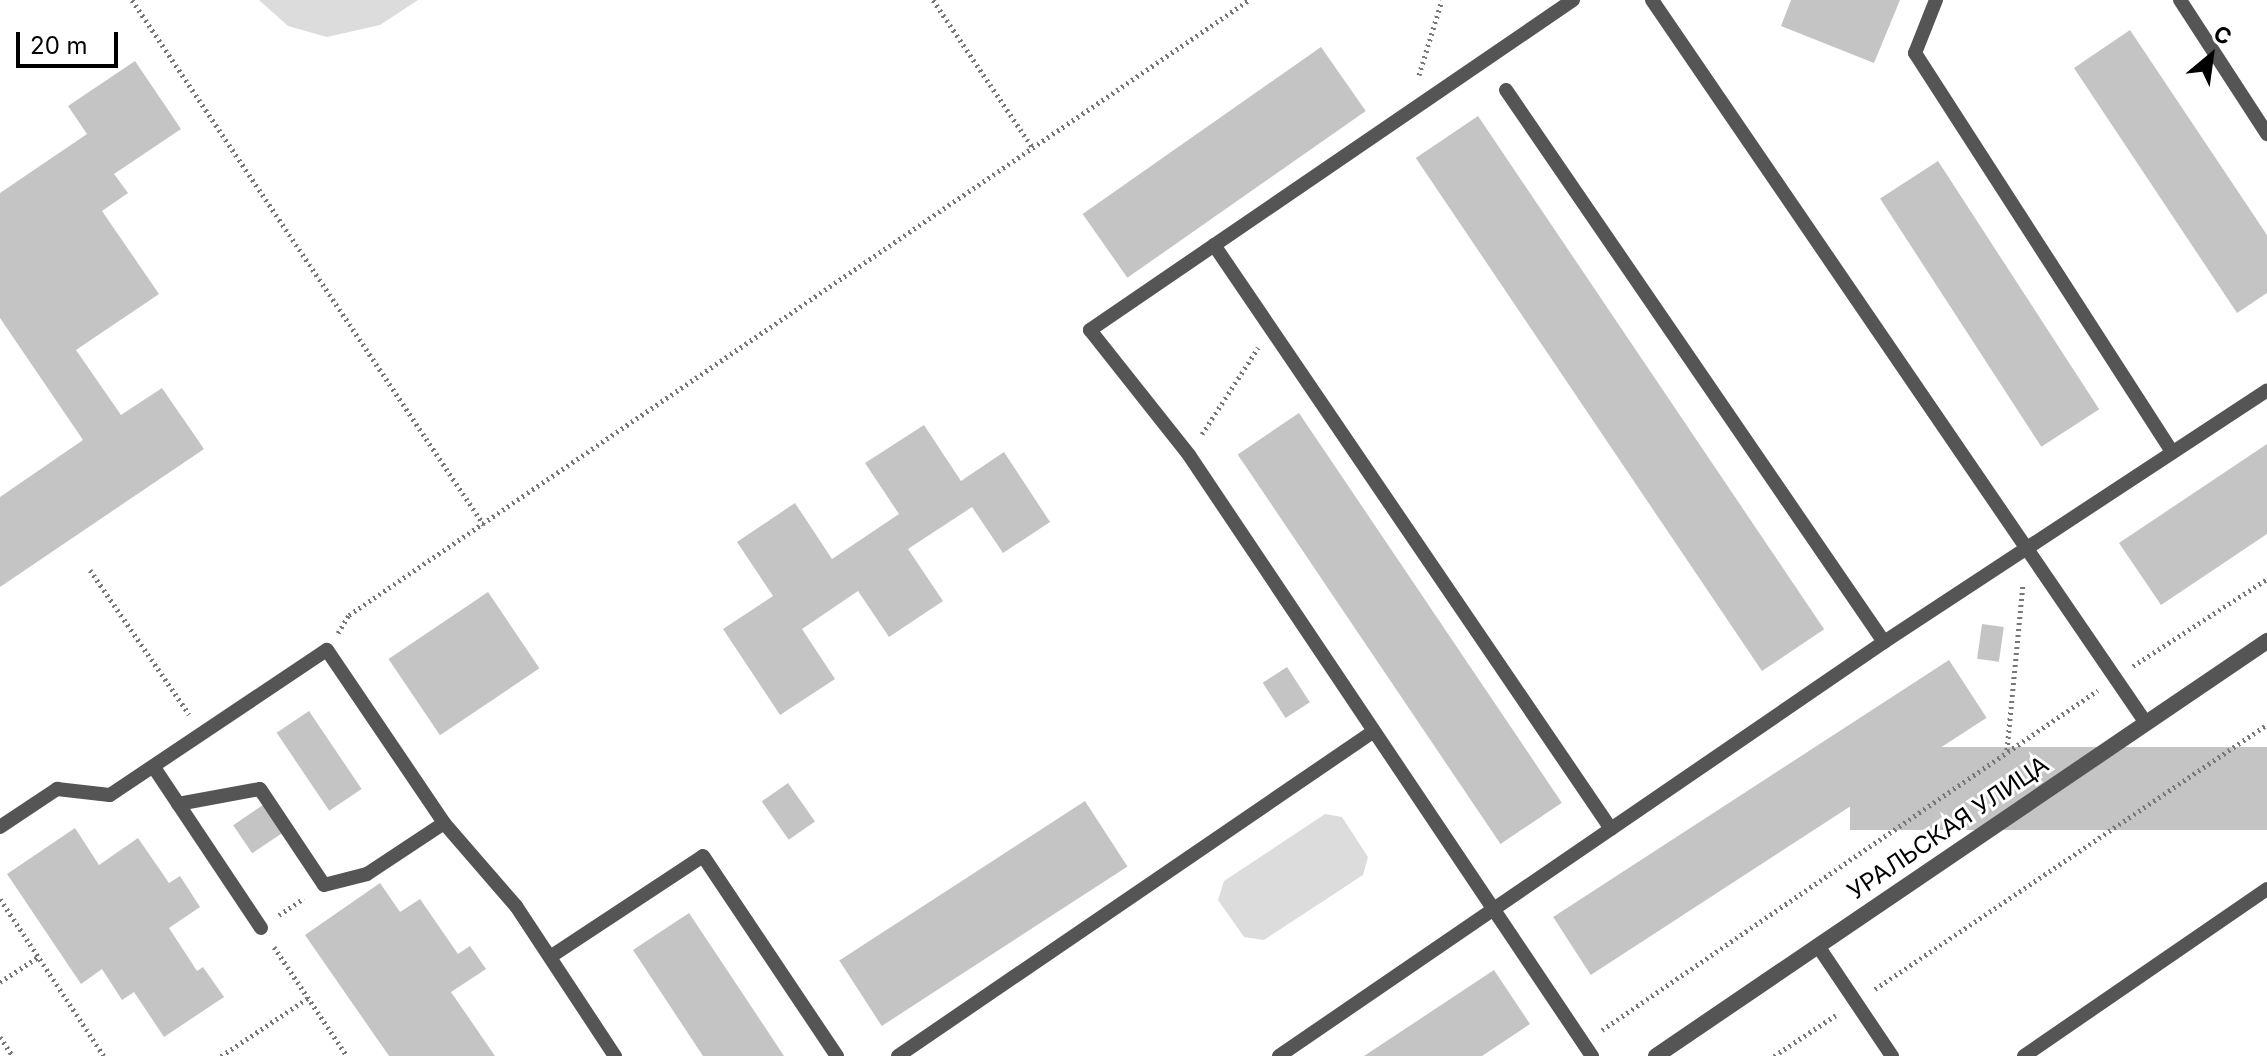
<!DOCTYPE html>
<meta charset="utf-8">
<style>
body{margin:0}
#map{position:relative;width:2267px;height:1056px;overflow:hidden;background:#fff;font-family:Inter,sans-serif}
div>[style]{position:absolute}
.green>*{inset:0;background:#dcdcdc}
.building>*{inset:0;background:#c4c4c4;transform-origin:0 0}
.path>*{height:5px;margin-top:-2.5px;transform-origin:0;background:repeating-linear-gradient(90deg,#777 0 2px,transparent 0 6px)}
.service>*{height:14px;margin:-7px;padding:0 7px;transform-origin:7px;border-radius:7px;background:#555}
.tertiary>*{height:16px;margin:-8px;padding:0 8px;transform-origin:8px;border-radius:8px;background:#555}
span{translate:-50% -50%;white-space:nowrap;text-align:center;line-height:1.15;-webkit-text-stroke:6px #fff;paint-order:stroke}
.street-label{font-size:24px;color:#000}
.north{position:absolute;left:2171px;top:16px;width:80px;height:80px;-webkit-text-stroke:6px #fff;paint-order:stroke;rotate:29deg;font-size:22px;font-weight:700;line-height:32px;text-align:center;color:#000}
.north::after{content:'';display:block;margin:auto;width:28px;height:36px;background:#000;clip-path:polygon(50% 0,100% 100%,50% 72%,0 100%)}
.scale{position:absolute;left:16px;top:32px;width:102px;height:36px;box-sizing:border-box;border:4px solid #000;border-top:0;padding-left:10px;font-size:24px;line-height:28px;white-space:nowrap;color:#000;-webkit-text-stroke:6px #fff;paint-order:stroke}
</style>
<div id="map">
<div class="green">
<div style="clip-path:polygon(259px 0,418px 0,380px 25px,327px 37px,288px 26px)"></div>
<div style="clip-path:polygon(1325px 814px,1342px 817px,1368px 857px,1363px 875px,1264px 940px,1244px 937px,1218px 900px,1224px 881px)"></div>
</div>
<div class="building">
<div style="clip-path:polygon(1791px 0,1900px 0,1874px 63px,1781px 26px)"></div>
<div style="clip-path:polygon(2130px 30px,2267px 235px,2267px 293px,2237px 313px,2074px 68px)"></div>
<div style="left:1321px;top:47px;width:78px;height:291px;rotate:55deg"></div>
<div style="clip-path:polygon(135px 61px,181px 129px,114px 174px,128px 193px,102px 211px,159px 294px,76px 350px,121px 415px,162px 388px,204px 449px,0 587px,0 497px,83px 440px,0 318px,0 193px,87px 134px,68px 106px)"></div>
<div style="left:1478px;top:116px;width:619px;height:75px;rotate:56deg"></div>
<div style="left:1938px;top:161px;width:296px;height:69px;rotate:57deg"></div>
<div style="left:1299px;top:413px;width:470px;height:74px;rotate:56deg"></div>
<div style="clip-path:polygon(924px 425px,961px 481px,1004px 452px,1050px 522px,1003px 553px,972px 507px,908px 549px,943px 601px,889px 637px,858px 591px,802px 629px,835px 679px,780px 715px,723px 629px,773px 596px,737px 542px,795px 503px,832px 559px,899px 514px,865px 463px)"></div>
<div style="clip-path:polygon(2267px 444px,2267px 534px,2161px 605px,2119px 543px)"></div>
<div style="left:488px;top:592px;width:92px;height:120px;rotate:56deg"></div>
<div style="left:1982px;top:624px;width:22px;height:35px;rotate:8deg"></div>
<div style="left:1949px;top:660px;width:69px;height:472px;rotate:57deg"></div>
<div style="left:1287px;top:667px;width:42px;height:29px;rotate:57deg"></div>
<div style="left:309px;top:711px;width:94px;height:39px;rotate:56deg"></div>
<div style="left:2267px;top:747px;width:83px;height:417px;rotate:90deg"></div>
<div style="left:788px;top:783px;width:47px;height:32px;rotate:55deg"></div>
<div style="left:1085px;top:801px;width:78px;height:293px;rotate:57deg"></div>
<div style="left:263px;top:805px;width:34px;height:36px;rotate:56deg"></div>
<div style="clip-path:polygon(75px 828px,99px 865px,138px 838px,169px 883px,180px 876px,200px 907px,169px 928px,197px 971px,203px 967px,224px 997px,164px 1037px,134px 992px,122px 1000px,102px 969px,81px 984px,7px 874px)"></div>
<div style="clip-path:polygon(380px 883px,400px 912px,420px 899px,458px 954px,470px 946px,486px 969px,451px 992px,495px 1056px,389px 1056px,305px 935px)"></div>
<div style="clip-path:polygon(689px 913px,721px 961px,784px 1056px,703px 1056px,633px 950px)"></div>
<div style="clip-path:polygon(1494px 970px,1530px 1024px,1482px 1056px,1364px 1056px)"></div>
</div>
<div class="path">
<div style="left:132px;top:0;width:632px;rotate:56.16deg"></div>
<div style="left:933px;top:0;width:179px;rotate:56deg"></div>
<div style="left:1419px;top:75px;width:78px;rotate:-73deg"></div>
<div style="left:1202px;top:434px;width:103px;rotate:-56.9deg"></div>
<div style="left:90px;top:570px;width:175px;rotate:55.5deg"></div>
<div style="left:338px;top:633px;width:21px;rotate:-59deg"></div>
<div style="left:349px;top:615px;width:1090px;rotate:-34.35deg"></div>
<div style="left:2133px;top:666px;width:160px;rotate:-33deg"></div>
<div style="left:2007px;top:750px;width:166px;rotate:-84.5deg"></div>
<div style="left:0;top:899px;width:188px;rotate:56.5deg"></div>
<div style="left:279px;top:915px;width:30px;rotate:-34deg"></div>
<div style="left:274px;top:947px;width:131px;rotate:56.2deg"></div>
<div style="left:0;top:982px;width:45px;rotate:-33.3deg"></div>
<div style="left:1875px;top:989px;width:473px;rotate:-34deg"></div>
<div style="left:1602px;top:1030px;width:601px;rotate:-34.43deg"></div>
<div style="left:0;top:1037px;width:23px;rotate:56deg"></div>
<div style="left:221px;top:1056px;width:105px;rotate:-33.7deg"></div>
<div style="left:1774px;top:1056px;width:74px;rotate:-33.5deg"></div>
</div>
<div class="service">
<div style="left:1573px;top:0;width:585px;rotate:145.66deg"></div>
<div style="left:1090px;top:330px;width:159px;rotate:51.6deg"></div>
<div style="left:1189px;top:455px;width:724px;rotate:56.16deg"></div>
<div style="left:1652px;top:0;width:876px;rotate:55.66deg"></div>
<div style="left:1936px;top:0;width:57px;rotate:111.6deg"></div>
<div style="left:1915px;top:53px;width:475px;rotate:57.2deg"></div>
<div style="left:2180px;top:0;width:160px;rotate:57deg"></div>
<div style="left:1506px;top:90px;width:669px;rotate:55.6deg"></div>
<div style="left:1214px;top:245px;width:706px;rotate:55.79deg"></div>
<div style="left:155px;top:769px;width:191px;rotate:56.3deg"></div>
<div style="left:178px;top:804px;width:83px;rotate:-10.4deg"></div>
<div style="left:260px;top:789px;width:115px;rotate:56.3deg"></div>
<div style="left:324px;top:885px;width:44px;rotate:-14.3deg"></div>
<div style="left:367px;top:874px;width:92px;rotate:-33.5deg"></div>
<div style="left:0;top:827px;width:69px;rotate:-33.7deg"></div>
<div style="left:57px;top:789px;width:53px;rotate:6.5deg"></div>
<div style="left:110px;top:795px;width:261px;rotate:-33.8deg"></div>
<div style="left:327px;top:650px;width:209px;rotate:55.9deg"></div>
<div style="left:444px;top:823px;width:110px;rotate:49.1deg"></div>
<div style="left:516px;top:906px;width:180px;rotate:56.6deg"></div>
<div style="left:1818px;top:946px;width:133px;rotate:56.1deg"></div>
<div style="left:550px;top:957px;width:183px;rotate:-33.4deg"></div>
<div style="left:703px;top:856px;width:241px;rotate:56.2deg"></div>
<div style="left:898px;top:1056px;width:576px;rotate:-34.32deg"></div>
<div style="left:1279px;top:1056px;width:733px;rotate:-34.38deg"></div>
<div style="left:1884px;top:642px;width:458px;rotate:-33.3deg"></div>
<div style="left:2024px;top:1056px;width:295px;rotate:-34.5deg"></div>
</div>
<div class="tertiary">
<div style="left:1656px;top:1056px;width:739px;rotate:-34.18deg"></div>
</div>
<div class="street-label">
<span style="left:1948px;top:828px;rotate:-34deg">УРАЛЬСКАЯ УЛИЦА</span>
</div>
<div class="north">С</div>
<div class="scale">20 m</div>
</div>
